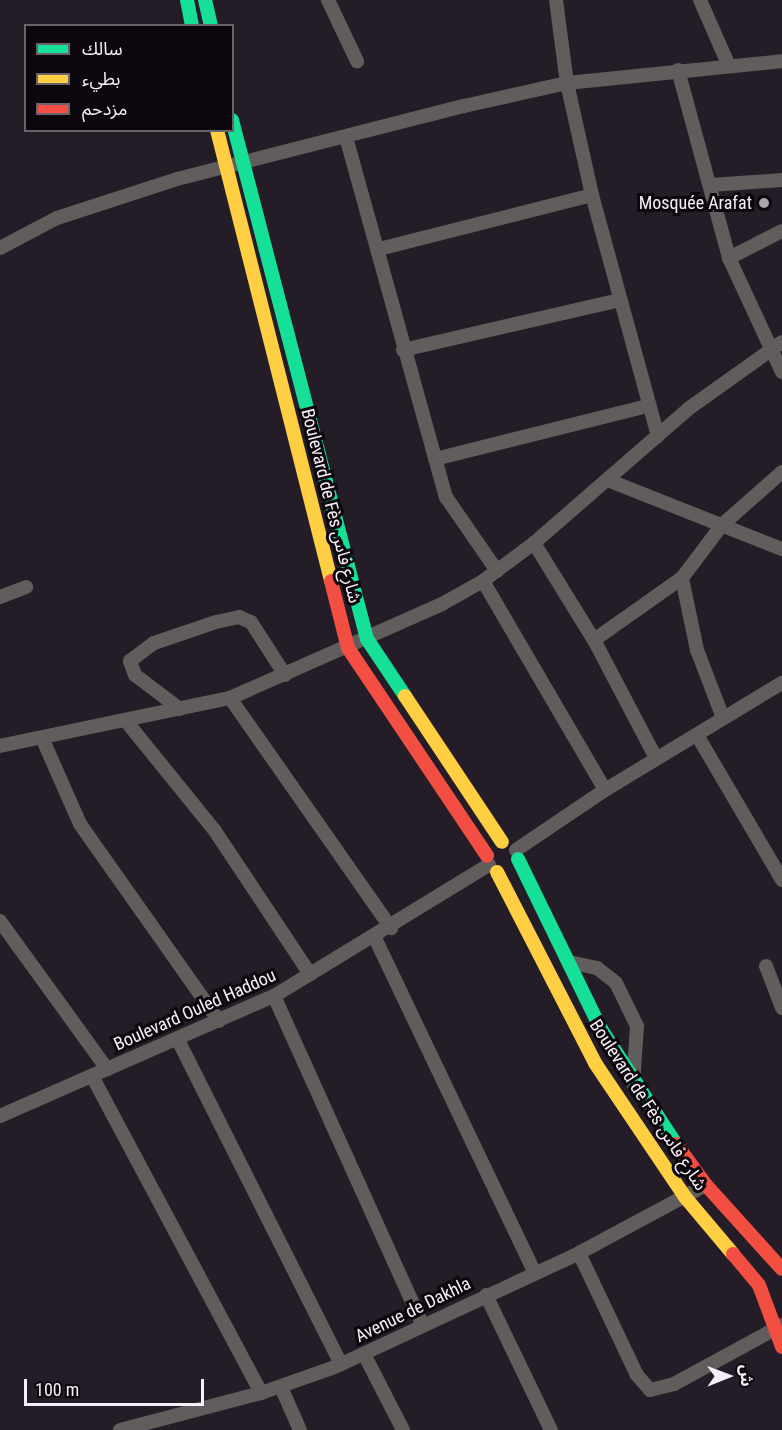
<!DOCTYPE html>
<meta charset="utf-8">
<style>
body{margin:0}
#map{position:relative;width:782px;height:1430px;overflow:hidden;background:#241c26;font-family:"Roboto Condensed","Noto Sans Arabic",sans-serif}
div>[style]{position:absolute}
.street>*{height:14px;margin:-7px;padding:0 7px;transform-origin:7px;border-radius:7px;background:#605d5c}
.fast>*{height:14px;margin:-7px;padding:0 7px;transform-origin:7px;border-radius:7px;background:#16e098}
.slow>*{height:14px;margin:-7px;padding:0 7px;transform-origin:7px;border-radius:7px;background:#ffcf43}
.jam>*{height:14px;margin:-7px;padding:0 7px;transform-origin:7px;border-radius:7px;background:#f24e42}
.dots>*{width:16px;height:16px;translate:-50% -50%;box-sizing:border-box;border:3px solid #0c070d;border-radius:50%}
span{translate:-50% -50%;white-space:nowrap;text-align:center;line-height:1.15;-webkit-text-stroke:6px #0c070d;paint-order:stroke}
.poi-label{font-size:18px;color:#f7eef9}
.right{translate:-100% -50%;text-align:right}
.street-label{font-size:18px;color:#f7eef9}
.legend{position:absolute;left:24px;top:24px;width:210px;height:108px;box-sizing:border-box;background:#0c070d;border:2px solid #6a636b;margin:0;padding:8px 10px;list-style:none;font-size:18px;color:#f7eef9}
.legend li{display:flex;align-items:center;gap:12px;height:30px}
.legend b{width:30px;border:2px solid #6a636b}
.north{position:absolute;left:698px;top:1346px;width:60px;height:60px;-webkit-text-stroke:4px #0c070d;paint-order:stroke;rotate:89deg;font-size:16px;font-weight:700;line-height:24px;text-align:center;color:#f7eef9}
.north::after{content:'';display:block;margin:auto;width:21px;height:27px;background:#f7eef9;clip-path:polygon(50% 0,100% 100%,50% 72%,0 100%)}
.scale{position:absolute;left:24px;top:1379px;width:180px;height:27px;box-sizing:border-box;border:3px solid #f7eef9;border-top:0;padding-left:8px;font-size:18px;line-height:21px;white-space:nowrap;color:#f7eef9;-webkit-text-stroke:4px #0c070d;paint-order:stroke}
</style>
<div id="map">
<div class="street">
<div style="left:328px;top:0;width:68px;rotate:64.6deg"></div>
<div style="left:556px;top:0;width:84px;rotate:82.5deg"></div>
<div style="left:567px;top:83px;width:115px;rotate:77.4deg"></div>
<div style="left:592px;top:195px;width:250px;rotate:74.7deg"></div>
<div style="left:700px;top:0;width:72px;rotate:66.3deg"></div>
<div style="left:678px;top:70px;width:195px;rotate:74.8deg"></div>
<div style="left:729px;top:258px;width:126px;rotate:65.1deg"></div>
<div style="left:346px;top:137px;width:374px;rotate:74.5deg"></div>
<div style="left:446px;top:497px;width:90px;rotate:55.4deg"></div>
<div style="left:711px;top:185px;width:71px;rotate:-4deg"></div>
<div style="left:0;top:248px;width:64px;rotate:-27.8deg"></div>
<div style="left:57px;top:218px;width:126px;rotate:-18deg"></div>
<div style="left:177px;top:179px;width:296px;rotate:-14.3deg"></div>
<div style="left:464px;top:106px;width:106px;rotate:-12.6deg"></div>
<div style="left:567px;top:83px;width:216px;rotate:-5.8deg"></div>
<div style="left:379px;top:249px;width:220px;rotate:-14.2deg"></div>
<div style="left:729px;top:258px;width:59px;rotate:-27deg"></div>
<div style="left:403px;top:350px;width:222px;rotate:-13deg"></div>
<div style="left:435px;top:459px;width:219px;rotate:-14deg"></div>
<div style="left:610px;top:481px;width:185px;rotate:21.6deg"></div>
<div style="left:534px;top:543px;width:114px;rotate:58.3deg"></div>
<div style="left:594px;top:640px;width:133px;rotate:62.3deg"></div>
<div style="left:483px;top:581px;width:242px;rotate:59.7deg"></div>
<div style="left:0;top:597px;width:28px;rotate:-21deg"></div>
<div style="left:594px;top:640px;width:108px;rotate:-35.2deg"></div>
<div style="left:230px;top:698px;width:281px;rotate:55deg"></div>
<div style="left:180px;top:709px;width:56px;rotate:-142.9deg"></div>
<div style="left:135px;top:675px;width:15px;rotate:-110deg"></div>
<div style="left:130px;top:661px;width:30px;rotate:-37deg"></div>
<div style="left:154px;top:643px;width:65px;rotate:-18.7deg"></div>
<div style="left:216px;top:622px;width:24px;rotate:-12deg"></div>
<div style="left:239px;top:617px;width:13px;rotate:23deg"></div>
<div style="left:251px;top:622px;width:63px;rotate:57.3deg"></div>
<div style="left:723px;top:718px;width:73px;rotate:-110.9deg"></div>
<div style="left:697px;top:650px;width:74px;rotate:-101.8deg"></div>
<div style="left:682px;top:578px;width:66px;rotate:-53deg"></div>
<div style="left:722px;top:525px;width:80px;rotate:-41.5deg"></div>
<div style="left:126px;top:721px;width:141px;rotate:51deg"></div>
<div style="left:215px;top:831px;width:172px;rotate:56.4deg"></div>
<div style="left:697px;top:735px;width:168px;rotate:59.6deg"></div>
<div style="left:43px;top:740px;width:92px;rotate:66.2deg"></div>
<div style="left:80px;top:824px;width:241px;rotate:54.8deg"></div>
<div style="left:0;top:746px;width:235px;rotate:-11.8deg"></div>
<div style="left:230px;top:698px;width:232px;rotate:-23.9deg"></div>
<div style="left:442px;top:604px;width:47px;rotate:-29.3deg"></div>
<div style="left:483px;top:581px;width:64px;rotate:-36.7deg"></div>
<div style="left:534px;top:543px;width:204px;rotate:-41deg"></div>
<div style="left:688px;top:409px;width:115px;rotate:-35.5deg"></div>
<div style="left:516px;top:850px;width:107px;rotate:-34deg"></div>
<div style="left:605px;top:790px;width:207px;rotate:-31.2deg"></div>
<div style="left:0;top:921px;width:183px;rotate:54.1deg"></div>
<div style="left:375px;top:938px;width:371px;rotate:64.5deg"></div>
<div style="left:569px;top:962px;width:29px;rotate:12deg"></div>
<div style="left:597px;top:968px;width:24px;rotate:38deg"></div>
<div style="left:616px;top:983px;width:48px;rotate:64deg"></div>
<div style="left:637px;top:1026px;width:58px;rotate:93.9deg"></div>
<div style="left:766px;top:966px;width:45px;rotate:69.1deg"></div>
<div style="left:274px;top:996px;width:360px;rotate:65.7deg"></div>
<div style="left:178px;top:1040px;width:363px;rotate:63.3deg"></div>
<div style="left:92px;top:1076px;width:359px;rotate:61.9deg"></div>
<div style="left:0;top:1116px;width:299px;rotate:-23.7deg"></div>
<div style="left:274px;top:996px;width:252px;rotate:-31.4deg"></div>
<div style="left:579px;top:1253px;width:135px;rotate:64.6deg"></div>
<div style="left:637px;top:1375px;width:20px;rotate:49deg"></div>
<div style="left:650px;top:1390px;width:25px;rotate:-14deg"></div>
<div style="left:674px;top:1384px;width:123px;rotate:-28.6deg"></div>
<div style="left:486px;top:1295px;width:150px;rotate:64.3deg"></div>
<div style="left:364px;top:1354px;width:85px;rotate:62.8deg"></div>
<div style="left:281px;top:1387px;width:47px;rotate:66.2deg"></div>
<div style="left:120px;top:1430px;width:146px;rotate:-14.7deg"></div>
<div style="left:261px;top:1393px;width:78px;rotate:-19.4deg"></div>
<div style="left:335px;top:1367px;width:269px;rotate:-25deg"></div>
<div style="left:579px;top:1253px;width:144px;rotate:-28.2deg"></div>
</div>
<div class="fast">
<div style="left:187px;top:0;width:26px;rotate:79deg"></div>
<div style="left:205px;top:0;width:27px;rotate:77deg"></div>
<div style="left:232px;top:120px;width:536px;rotate:75.42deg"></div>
<div style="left:367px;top:639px;width:69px;rotate:56.3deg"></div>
<div style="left:518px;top:859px;width:189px;rotate:64deg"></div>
<div style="left:601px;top:1029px;width:137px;rotate:56.9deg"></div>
</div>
<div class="slow">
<div style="left:217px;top:130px;width:465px;rotate:75.8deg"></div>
<div style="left:405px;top:696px;width:175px;rotate:56.4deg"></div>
<div style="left:497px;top:872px;width:215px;rotate:62.8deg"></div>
<div style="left:595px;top:1063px;width:161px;rotate:56.1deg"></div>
<div style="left:685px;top:1197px;width:75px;rotate:49.9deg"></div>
</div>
<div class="jam">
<div style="left:331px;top:581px;width:69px;rotate:75.8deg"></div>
<div style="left:348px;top:648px;width:250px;rotate:56.2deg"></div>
<div style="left:676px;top:1144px;width:51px;rotate:53.8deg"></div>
<div style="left:706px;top:1185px;width:113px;rotate:47.9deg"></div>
<div style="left:733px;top:1254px;width:40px;rotate:50deg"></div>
<div style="left:759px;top:1285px;width:66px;rotate:69.6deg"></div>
</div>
<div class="dots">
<div style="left:764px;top:203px;background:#ada4af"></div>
</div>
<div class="poi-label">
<span class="right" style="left:752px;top:203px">Mosquée Arafat</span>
</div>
<div class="street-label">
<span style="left:331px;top:506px;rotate:76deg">Boulevard de Fès شارع فاس</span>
<span style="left:195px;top:1010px;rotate:-24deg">Boulevard Ouled Haddou</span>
<span style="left:648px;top:1105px;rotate:57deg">Boulevard de Fès شارع فاس</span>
<span style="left:413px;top:1310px;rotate:-26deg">Avenue de Dakhla</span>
</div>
<ul class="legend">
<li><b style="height:8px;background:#16e098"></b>سالك</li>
<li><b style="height:8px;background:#ffcf43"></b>بطيء</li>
<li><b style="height:8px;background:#f24e42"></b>مزدحم</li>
</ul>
<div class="north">ش</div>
<div class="scale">100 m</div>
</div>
